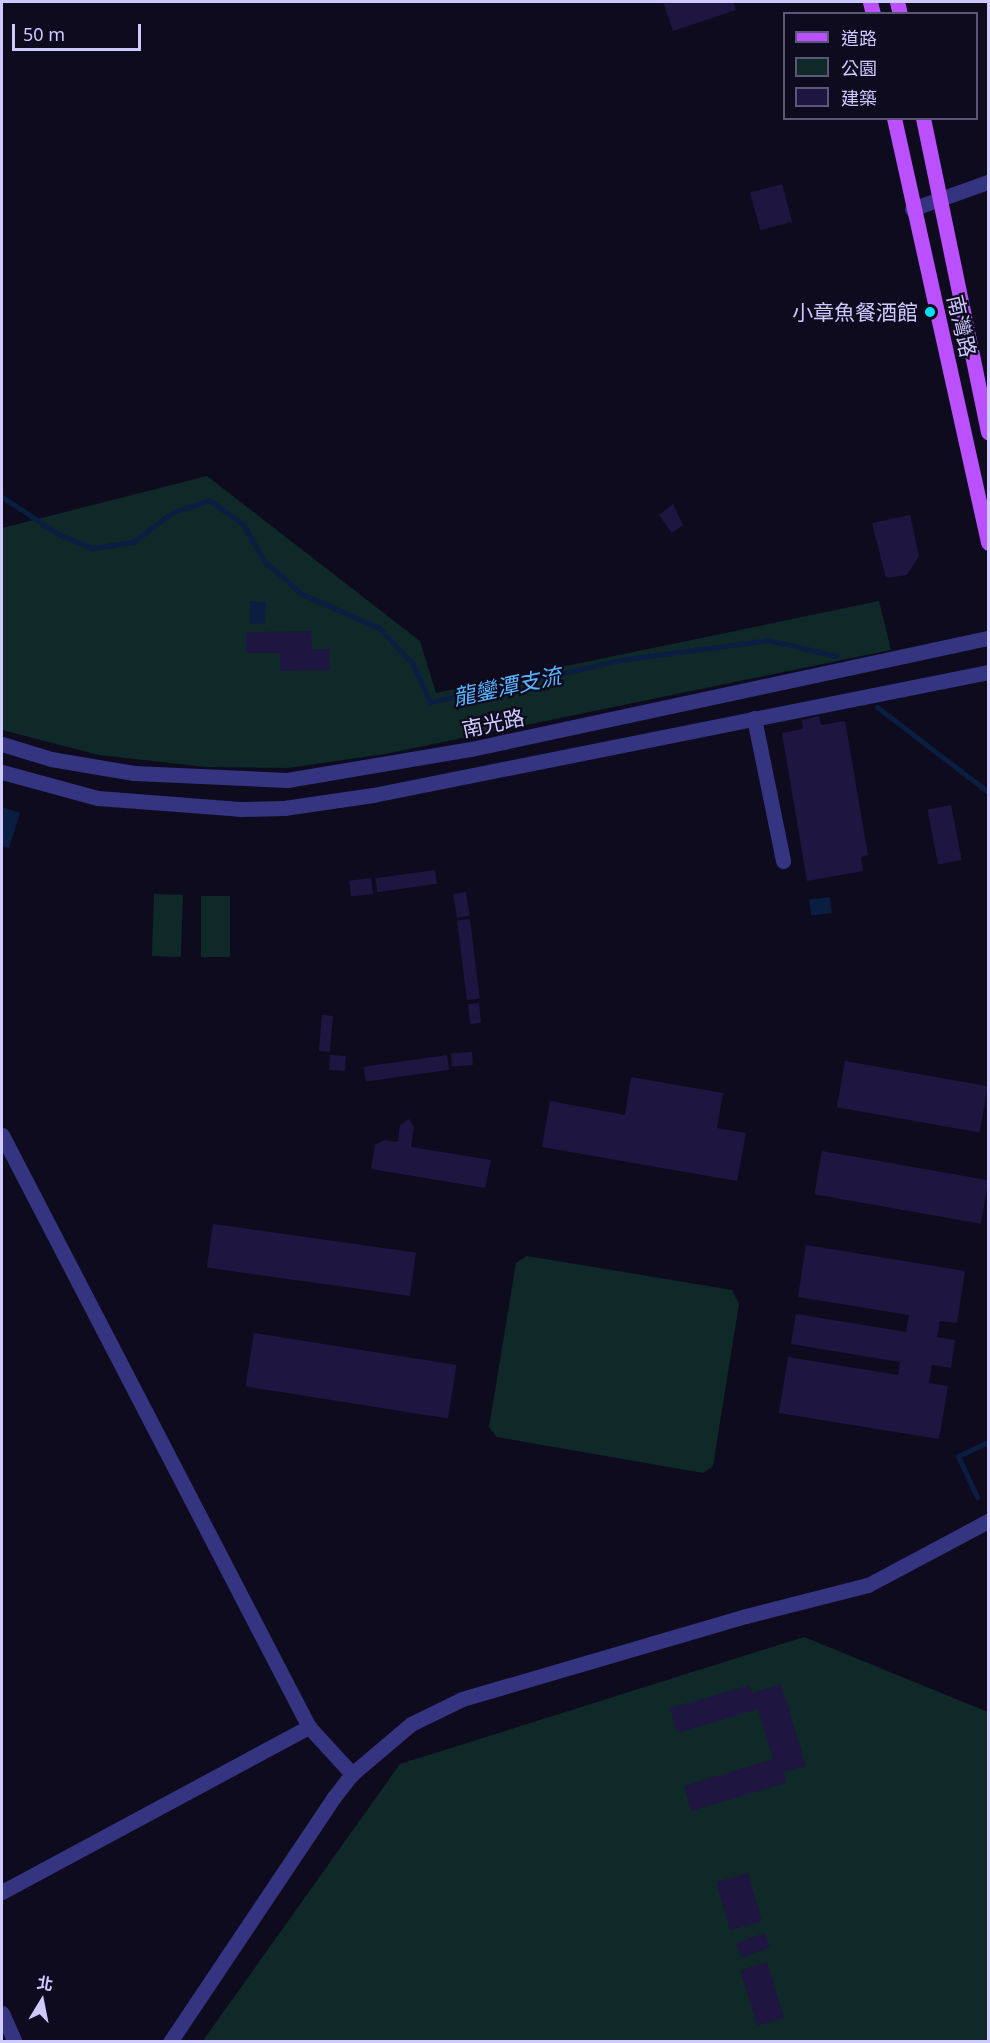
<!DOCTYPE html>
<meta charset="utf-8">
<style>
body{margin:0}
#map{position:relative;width:990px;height:2043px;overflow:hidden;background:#0e0b1f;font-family:"Noto Sans","Noto Sans TC",sans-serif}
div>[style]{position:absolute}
.green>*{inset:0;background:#0e2927;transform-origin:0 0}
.water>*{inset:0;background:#091e40;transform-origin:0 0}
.stream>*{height:5px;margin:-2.5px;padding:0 2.5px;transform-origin:2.5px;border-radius:2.5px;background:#091e40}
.building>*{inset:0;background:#1e1640;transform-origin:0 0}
.minor>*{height:15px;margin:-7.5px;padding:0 7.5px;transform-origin:7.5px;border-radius:7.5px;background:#353480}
.major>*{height:15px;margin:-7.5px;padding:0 7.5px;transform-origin:7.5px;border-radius:7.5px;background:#ba50ff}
.dots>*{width:16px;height:16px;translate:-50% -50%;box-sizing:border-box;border:3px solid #0e0b1f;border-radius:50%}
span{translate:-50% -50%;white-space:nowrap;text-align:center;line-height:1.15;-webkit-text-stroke:4.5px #0e0b1f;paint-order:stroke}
.poi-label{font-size:21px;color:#cec9ff}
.right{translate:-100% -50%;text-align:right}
.street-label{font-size:21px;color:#cec9ff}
.water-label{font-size:22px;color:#57b4ff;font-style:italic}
.frame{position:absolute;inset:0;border:3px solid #cec9ff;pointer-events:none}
.legend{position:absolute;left:783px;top:12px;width:195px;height:108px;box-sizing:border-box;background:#0e0b1f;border:2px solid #5b5779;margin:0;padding:8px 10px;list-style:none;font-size:18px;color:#cec9ff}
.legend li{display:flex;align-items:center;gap:12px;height:30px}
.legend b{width:30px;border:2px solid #5b5779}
.north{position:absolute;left:12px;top:1971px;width:60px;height:60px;-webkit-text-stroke:4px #0e0b1f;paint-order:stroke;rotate:10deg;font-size:16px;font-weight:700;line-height:24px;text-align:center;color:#cec9ff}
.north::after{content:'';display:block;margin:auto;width:21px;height:27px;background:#cec9ff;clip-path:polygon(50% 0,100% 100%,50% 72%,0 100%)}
.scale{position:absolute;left:12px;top:24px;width:129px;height:27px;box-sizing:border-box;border:3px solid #cec9ff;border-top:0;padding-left:8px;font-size:18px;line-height:21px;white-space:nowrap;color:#cec9ff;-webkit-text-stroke:4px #0e0b1f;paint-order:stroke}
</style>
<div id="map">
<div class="green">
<div style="clip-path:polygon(207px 476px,420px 641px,436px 693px,879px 601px,891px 650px,385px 754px,288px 768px,206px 767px,99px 755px,2px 730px,2px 528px)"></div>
<div style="left:154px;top:894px;width:29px;height:62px;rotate:2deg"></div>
<div style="left:201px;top:896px;width:29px;height:61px"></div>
<div style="clip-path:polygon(527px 1256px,732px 1290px,739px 1304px,713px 1466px,703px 1473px,497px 1437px,489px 1427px,516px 1263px)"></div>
<div style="clip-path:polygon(804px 1637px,988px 1712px,988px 2041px,202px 2042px,400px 1764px)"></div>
</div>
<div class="water">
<div style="clip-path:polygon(250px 601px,266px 602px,265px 623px,250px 624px)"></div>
<div style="clip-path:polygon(2px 807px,20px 813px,9px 848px,2px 846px)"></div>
<div style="left:830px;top:897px;width:16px;height:21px;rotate:83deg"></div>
</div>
<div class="stream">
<div style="left:2px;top:497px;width:69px;rotate:33.2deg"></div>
<div style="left:60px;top:535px;width:35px;rotate:22deg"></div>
<div style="left:92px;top:548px;width:41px;rotate:-8.3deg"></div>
<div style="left:133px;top:542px;width:50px;rotate:-36.9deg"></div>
<div style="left:173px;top:512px;width:38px;rotate:-18deg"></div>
<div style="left:209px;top:500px;width:42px;rotate:35.2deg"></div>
<div style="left:243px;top:524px;width:43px;rotate:60.4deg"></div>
<div style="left:264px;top:561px;width:50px;rotate:41deg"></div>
<div style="left:302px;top:594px;width:84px;rotate:23.8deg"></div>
<div style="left:379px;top:628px;width:50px;rotate:46.6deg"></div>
<div style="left:413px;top:664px;width:42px;rotate:65.9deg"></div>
<div style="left:430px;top:702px;width:201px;rotate:-12.4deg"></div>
<div style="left:626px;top:659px;width:143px;rotate:-7.6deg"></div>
<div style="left:768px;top:640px;width:70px;rotate:13.2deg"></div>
<div style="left:877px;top:707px;width:140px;rotate:37.4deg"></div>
<div style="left:977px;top:1497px;width:45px;rotate:-114.9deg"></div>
<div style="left:958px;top:1456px;width:33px;rotate:-25deg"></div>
</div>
<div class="building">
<div style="clip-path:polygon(663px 2px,733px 2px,736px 10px,673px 31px)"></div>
<div style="left:782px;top:184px;width:39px;height:33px;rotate:75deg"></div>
<div style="clip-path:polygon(673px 504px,683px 525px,672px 533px,659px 515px)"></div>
<div style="clip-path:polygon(910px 515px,919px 556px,907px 575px,886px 578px,872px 523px)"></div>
<div style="clip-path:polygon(311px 631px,312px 649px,329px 649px,330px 670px,280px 671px,280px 653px,246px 653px,246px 632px)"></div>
<div style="clip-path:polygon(819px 716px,821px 725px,845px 721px,868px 855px,861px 857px,863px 871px,807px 881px,782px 733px,803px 729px,802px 720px)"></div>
<div style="left:951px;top:805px;width:56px;height:24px;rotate:79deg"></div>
<div style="left:435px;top:870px;width:14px;height:60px;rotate:82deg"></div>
<div style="left:371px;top:878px;width:16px;height:22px;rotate:83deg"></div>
<div style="left:466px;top:892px;width:24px;height:13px;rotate:81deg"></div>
<div style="left:470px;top:919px;width:80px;height:13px;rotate:83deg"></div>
<div style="left:479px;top:1003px;width:20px;height:11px;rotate:84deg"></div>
<div style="left:322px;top:1015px;width:11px;height:36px;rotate:5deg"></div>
<div style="left:472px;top:1052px;width:13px;height:21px;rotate:86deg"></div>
<div style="left:330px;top:1055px;width:16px;height:15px;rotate:4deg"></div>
<div style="left:447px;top:1055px;width:15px;height:84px;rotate:82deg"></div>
<div style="left:845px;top:1061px;width:145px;height:47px;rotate:10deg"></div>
<div style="clip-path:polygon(631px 1077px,723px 1093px,717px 1128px,746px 1133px,737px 1181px,542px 1147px,550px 1101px,625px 1115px)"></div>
<div style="clip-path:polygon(409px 1119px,414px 1127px,411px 1147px,491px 1160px,485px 1188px,371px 1169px,375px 1145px,384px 1140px,398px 1142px,400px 1125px)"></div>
<div style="left:822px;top:1151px;width:169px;height:44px;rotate:10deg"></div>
<div style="left:213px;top:1224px;width:205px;height:44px;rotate:8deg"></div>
<div style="clip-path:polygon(806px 1245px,965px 1271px,957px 1323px,940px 1321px,937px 1337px,955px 1340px,951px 1368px,932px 1365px,929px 1383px,948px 1386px,939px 1439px,779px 1413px,788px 1357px,898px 1375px,900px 1362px,791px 1344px,796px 1314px,906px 1332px,909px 1315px,798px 1297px)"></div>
<div style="left:254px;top:1333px;width:205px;height:54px;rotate:9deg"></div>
<div style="clip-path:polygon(781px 1684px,806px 1766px,783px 1772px,786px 1783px,691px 1811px,684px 1786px,773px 1759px,758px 1709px,677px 1733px,670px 1708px,750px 1685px,752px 1693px)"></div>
<div style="left:748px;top:1873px;width:50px;height:33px;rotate:74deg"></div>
<div style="left:765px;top:1933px;width:15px;height:31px;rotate:70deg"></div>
<div style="left:767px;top:1962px;width:58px;height:28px;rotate:73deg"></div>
</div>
<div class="minor">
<div style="left:912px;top:209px;width:81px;rotate:-19.6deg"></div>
<div style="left:754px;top:718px;width:146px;rotate:78.5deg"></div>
<div style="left:2px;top:744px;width:51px;rotate:17deg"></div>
<div style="left:51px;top:759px;width:84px;rotate:9.6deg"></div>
<div style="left:134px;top:773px;width:153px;rotate:2.6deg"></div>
<div style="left:287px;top:780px;width:187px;rotate:-9.6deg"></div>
<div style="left:471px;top:749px;width:529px;rotate:-12.12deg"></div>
<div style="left:2px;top:772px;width:99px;rotate:15.2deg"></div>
<div style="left:98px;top:798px;width:142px;rotate:4.4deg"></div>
<div style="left:240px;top:809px;width:44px;rotate:-1.3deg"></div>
<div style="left:284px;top:808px;width:90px;rotate:-8.3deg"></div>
<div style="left:373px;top:795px;width:627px;rotate:-11.31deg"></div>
<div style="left:2px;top:1135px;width:667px;rotate:62.59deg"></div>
<div style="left:309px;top:1727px;width:64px;rotate:47.5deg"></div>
<div style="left:2px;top:1892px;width:349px;rotate:-28.3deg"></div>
<div style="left:2px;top:2013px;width:32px;rotate:66deg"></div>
<div style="left:170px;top:2042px;width:295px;rotate:-56.2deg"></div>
<div style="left:334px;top:1797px;width:29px;rotate:-52deg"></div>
<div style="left:352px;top:1774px;width:77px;rotate:-40.3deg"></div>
<div style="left:411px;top:1724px;width:57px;rotate:-26.1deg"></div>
<div style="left:462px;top:1699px;width:296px;rotate:-16.3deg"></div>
<div style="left:746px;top:1616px;width:126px;rotate:-14.3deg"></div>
<div style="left:868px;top:1585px;width:136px;rotate:-28.1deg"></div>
</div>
<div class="major">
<div style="left:870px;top:2px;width:12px;rotate:76deg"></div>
<div style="left:897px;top:2px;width:12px;rotate:76deg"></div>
<div style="left:894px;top:118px;width:435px;rotate:77.5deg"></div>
<div style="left:923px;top:118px;width:321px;rotate:78.3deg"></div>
</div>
<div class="dots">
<div style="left:930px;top:312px;background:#00e0f4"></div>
</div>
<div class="poi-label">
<span class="right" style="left:918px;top:312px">小章魚餐酒館</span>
</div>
<div class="street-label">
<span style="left:962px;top:326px;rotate:77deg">南灣路</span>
<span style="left:493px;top:723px;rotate:-12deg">南光路</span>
</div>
<div class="water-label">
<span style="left:507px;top:686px;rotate:-12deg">龍鑾潭支流</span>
</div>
<div class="frame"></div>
<ul class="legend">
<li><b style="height:8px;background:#ba50ff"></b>道路</li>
<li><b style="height:16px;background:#0e2927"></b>公園</li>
<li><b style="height:16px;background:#1e1640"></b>建築</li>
</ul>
<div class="north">北</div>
<div class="scale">50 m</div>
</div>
